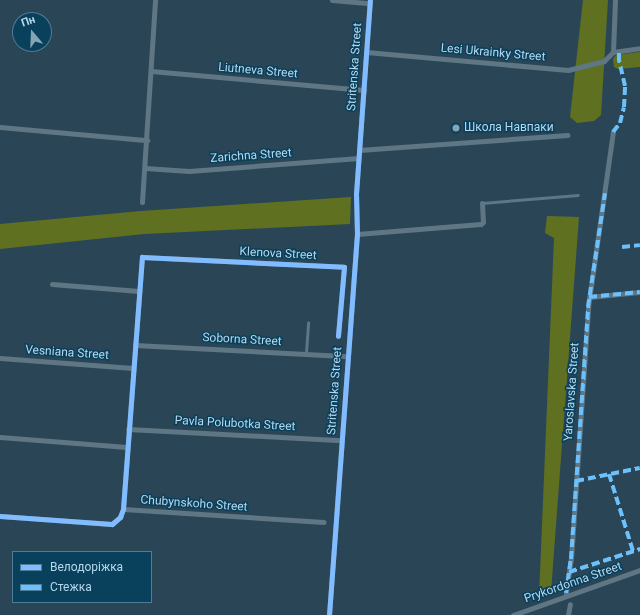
<!DOCTYPE html>
<meta charset="utf-8">
<style>
body{margin:0}
#map{position:relative;width:640px;height:615px;overflow:hidden;background:#2a4656;font-family:Roboto,sans-serif}
div>[style]{position:absolute}
.forest>*{inset:0;background:#607021}
.service>*{height:2.5px;margin:-1.25px;padding:0 1.25px;transform-origin:1.25px;border-radius:1.25px;background:#5f7685}
.minor>*{height:5px;margin:-2.5px;padding:0 2.5px;transform-origin:2.5px;border-radius:2.5px;background:#5f7685}
.quiet>*{height:4px;margin-top:-2px;transform-origin:0;background:repeating-linear-gradient(90deg,#6cc0fc 0 8px,transparent 0 12px)}
.cycleway>*{height:5px;margin:-2.5px;padding:0 2.5px;transform-origin:2.5px;border-radius:2.5px;background:#80bcff}
.dots>*{width:11px;height:11px;translate:-50% -50%;box-sizing:border-box;border:2px solid #09405c;border-radius:50%}
span{translate:-50% -50%;white-space:nowrap;text-align:center;line-height:1.15;-webkit-text-stroke:3px #09405c;paint-order:stroke}
.street-label{font-size:12px;color:#b7d7ec}
.poi-label{font-size:12px;color:#b7d7ec}
.left{translate:0 -50%;text-align:left}
.legend{position:absolute;left:12px;top:551px;width:140px;height:52px;box-sizing:border-box;background:#09405c;border:1px solid #4f7c96;margin:0;padding:5px 7px;list-style:none;font-size:12px;color:#b7d7ec}
.legend li{display:flex;align-items:center;gap:8px;height:20px}
.legend b{width:20px;border:1px solid #4f7c96}
.north{position:absolute;left:12px;top:12px;width:40px;height:40px;box-sizing:border-box;background:#09405c;border:1px solid #4f7c96;border-radius:50%;rotate:341deg;font-size:11px;font-weight:700;line-height:16px;text-align:center;color:#b7d7ec}
.north::after{content:'';display:block;margin:auto;width:14px;height:18px;background:#86a4b8;clip-path:polygon(50% 0,100% 100%,50% 72%,0 100%)}
</style>
<div id="map">
<div class="forest">
<div style="clip-path:polygon(583px 0,608px 0,601px 115px,594px 121px,577px 123px,570px 117px)"></div>
<div style="clip-path:polygon(640px 52px,640px 67px,618px 69px,614px 67px,613px 59px,616px 55px)"></div>
<div style="clip-path:polygon(351px 197px,350px 224px,144px 234px,0 249px,0 224px,141px 211px)"></div>
<div style="clip-path:polygon(547px 216px,579px 217px,551px 592px,539px 597px,554px 238px,545px 233px)"></div>
</div>
<div class="service">
<div style="left:482px;top:203px;width:96px;rotate:-4.8deg"></div>
<div style="left:306px;top:353px;width:30px;rotate:-86deg"></div>
</div>
<div class="minor">
<div style="left:332px;top:0;width:38px;rotate:5deg"></div>
<div style="left:366px;top:52px;width:203px;rotate:5.1deg"></div>
<div style="left:568px;top:70px;width:37px;rotate:-14deg"></div>
<div style="left:604px;top:61px;width:13px;rotate:-45deg"></div>
<div style="left:613px;top:52px;width:52px;rotate:-87.8deg"></div>
<div style="left:613px;top:52px;width:27px;rotate:-8deg"></div>
<div style="left:151px;top:71px;width:214px;rotate:5.1deg"></div>
<div style="left:0;top:127px;width:148px;rotate:5.1deg"></div>
<div style="left:359px;top:150px;width:209px;rotate:-4.1deg"></div>
<div style="left:145px;top:168px;width:44px;rotate:3.9deg"></div>
<div style="left:189px;top:171px;width:170px;rotate:-4.4deg"></div>
<div style="left:142px;top:202px;width:202px;rotate:-86.3deg"></div>
<div style="left:357px;top:234px;width:124px;rotate:-4.6deg"></div>
<div style="left:481px;top:224px;width:3px;rotate:-45deg"></div>
<div style="left:483px;top:222px;width:19px;rotate:-93deg"></div>
<div style="left:52px;top:284px;width:87px;rotate:4.6deg"></div>
<div style="left:589px;top:297px;width:51px;rotate:-5.6deg"></div>
<div style="left:135px;top:345px;width:213px;rotate:3deg"></div>
<div style="left:0;top:358px;width:133px;rotate:4.3deg"></div>
<div style="left:128px;top:429px;width:213px;rotate:3deg"></div>
<div style="left:0;top:437px;width:127px;rotate:4.5deg"></div>
<div style="left:123px;top:509px;width:201px;rotate:3.7deg"></div>
<div style="left:0;top:516px;width:112px;rotate:4.1deg"></div>
<div style="left:112px;top:524px;width:11px;rotate:-41deg"></div>
<div style="left:120px;top:517px;width:9px;rotate:-69deg"></div>
<div style="left:123px;top:509px;width:253px;rotate:-85.7deg"></div>
<div style="left:142px;top:257px;width:202px;rotate:2.8deg"></div>
<div style="left:344px;top:267px;width:69px;rotate:95deg"></div>
<div style="left:566px;top:593px;width:34px;rotate:-82deg"></div>
<div style="left:571px;top:559px;width:253px;rotate:-86.1deg"></div>
<div style="left:588px;top:307px;width:177px;rotate:-81.9deg"></div>
<div style="left:329px;top:615px;width:382px;rotate:-85.8deg"></div>
<div style="left:357px;top:234px;width:40px;rotate:-91.4deg"></div>
<div style="left:356px;top:194px;width:195px;rotate:-85.9deg"></div>
<div style="left:513px;top:615px;width:135px;rotate:-19.5deg"></div>
<div style="left:568px;top:615px;width:11px;rotate:-80deg"></div>
</div>
<div class="quiet">
<div style="left:613px;top:132px;width:11px;rotate:-52deg"></div>
<div style="left:620px;top:123px;width:16px;rotate:-76deg"></div>
<div style="left:624px;top:107px;width:21px;rotate:-87deg"></div>
<div style="left:625px;top:86px;width:26px;rotate:-103deg"></div>
<div style="left:619px;top:61px;width:10px;rotate:-90deg"></div>
<div style="left:622px;top:247px;width:18px;rotate:-6deg"></div>
<div style="left:589px;top:297px;width:51px;rotate:-5.6deg"></div>
<div style="left:609px;top:474px;width:81px;rotate:72.7deg"></div>
<div style="left:576px;top:481px;width:65px;rotate:-11.5deg"></div>
<div style="left:569px;top:572px;width:75px;rotate:-17.9deg"></div>
<div style="left:566px;top:593px;width:34px;rotate:-82deg"></div>
<div style="left:571px;top:559px;width:253px;rotate:-86.1deg"></div>
<div style="left:588px;top:307px;width:115px;rotate:-81.5deg"></div>
</div>
<div class="cycleway">
<div style="left:0;top:516px;width:112px;rotate:4.1deg"></div>
<div style="left:112px;top:524px;width:11px;rotate:-41deg"></div>
<div style="left:120px;top:517px;width:9px;rotate:-69deg"></div>
<div style="left:123px;top:509px;width:253px;rotate:-85.7deg"></div>
<div style="left:142px;top:257px;width:202px;rotate:2.8deg"></div>
<div style="left:344px;top:267px;width:69px;rotate:95deg"></div>
<div style="left:329px;top:615px;width:382px;rotate:-85.8deg"></div>
<div style="left:357px;top:234px;width:40px;rotate:-91.4deg"></div>
<div style="left:356px;top:194px;width:195px;rotate:-85.9deg"></div>
</div>
<div class="dots">
<div style="left:456px;top:128px;background:#86a4b8"></div>
</div>
<div class="street-label">
<span style="left:493px;top:53px;rotate:5deg">Lesi Ukrainky Street</span>
<span style="left:355px;top:67px;rotate:-86deg">Stritenska Street</span>
<span style="left:258px;top:71px;rotate:5deg">Liutneva Street</span>
<span style="left:251px;top:156px;rotate:-4deg">Zarichna Street</span>
<span style="left:278px;top:254px;rotate:3deg">Klenova Street</span>
<span style="left:242px;top:340px;rotate:3deg">Soborna Street</span>
<span style="left:67px;top:353px;rotate:4deg">Vesniana Street</span>
<span style="left:335px;top:391px;rotate:-86deg">Stritenska Street</span>
<span style="left:572px;top:392px;rotate:-86deg">Yaroslavska Street</span>
<span style="left:235px;top:424px;rotate:3deg">Pavla Polubotka Street</span>
<span style="left:194px;top:504px;rotate:4deg">Chubynskoho Street</span>
<span style="left:573px;top:583px;rotate:-19deg">Prykordonna Street</span>
</div>
<div class="poi-label">
<span class="left" style="left:464px;top:128px">Школа Навпаки</span>
</div>
<ul class="legend">
<li><b style="height:5px;background:#80bcff"></b>Велодоріжка</li>
<li><b style="height:5px;background:#6cc0fc"></b>Стежка</li>
</ul>
<div class="north">Пн</div>
</div>
